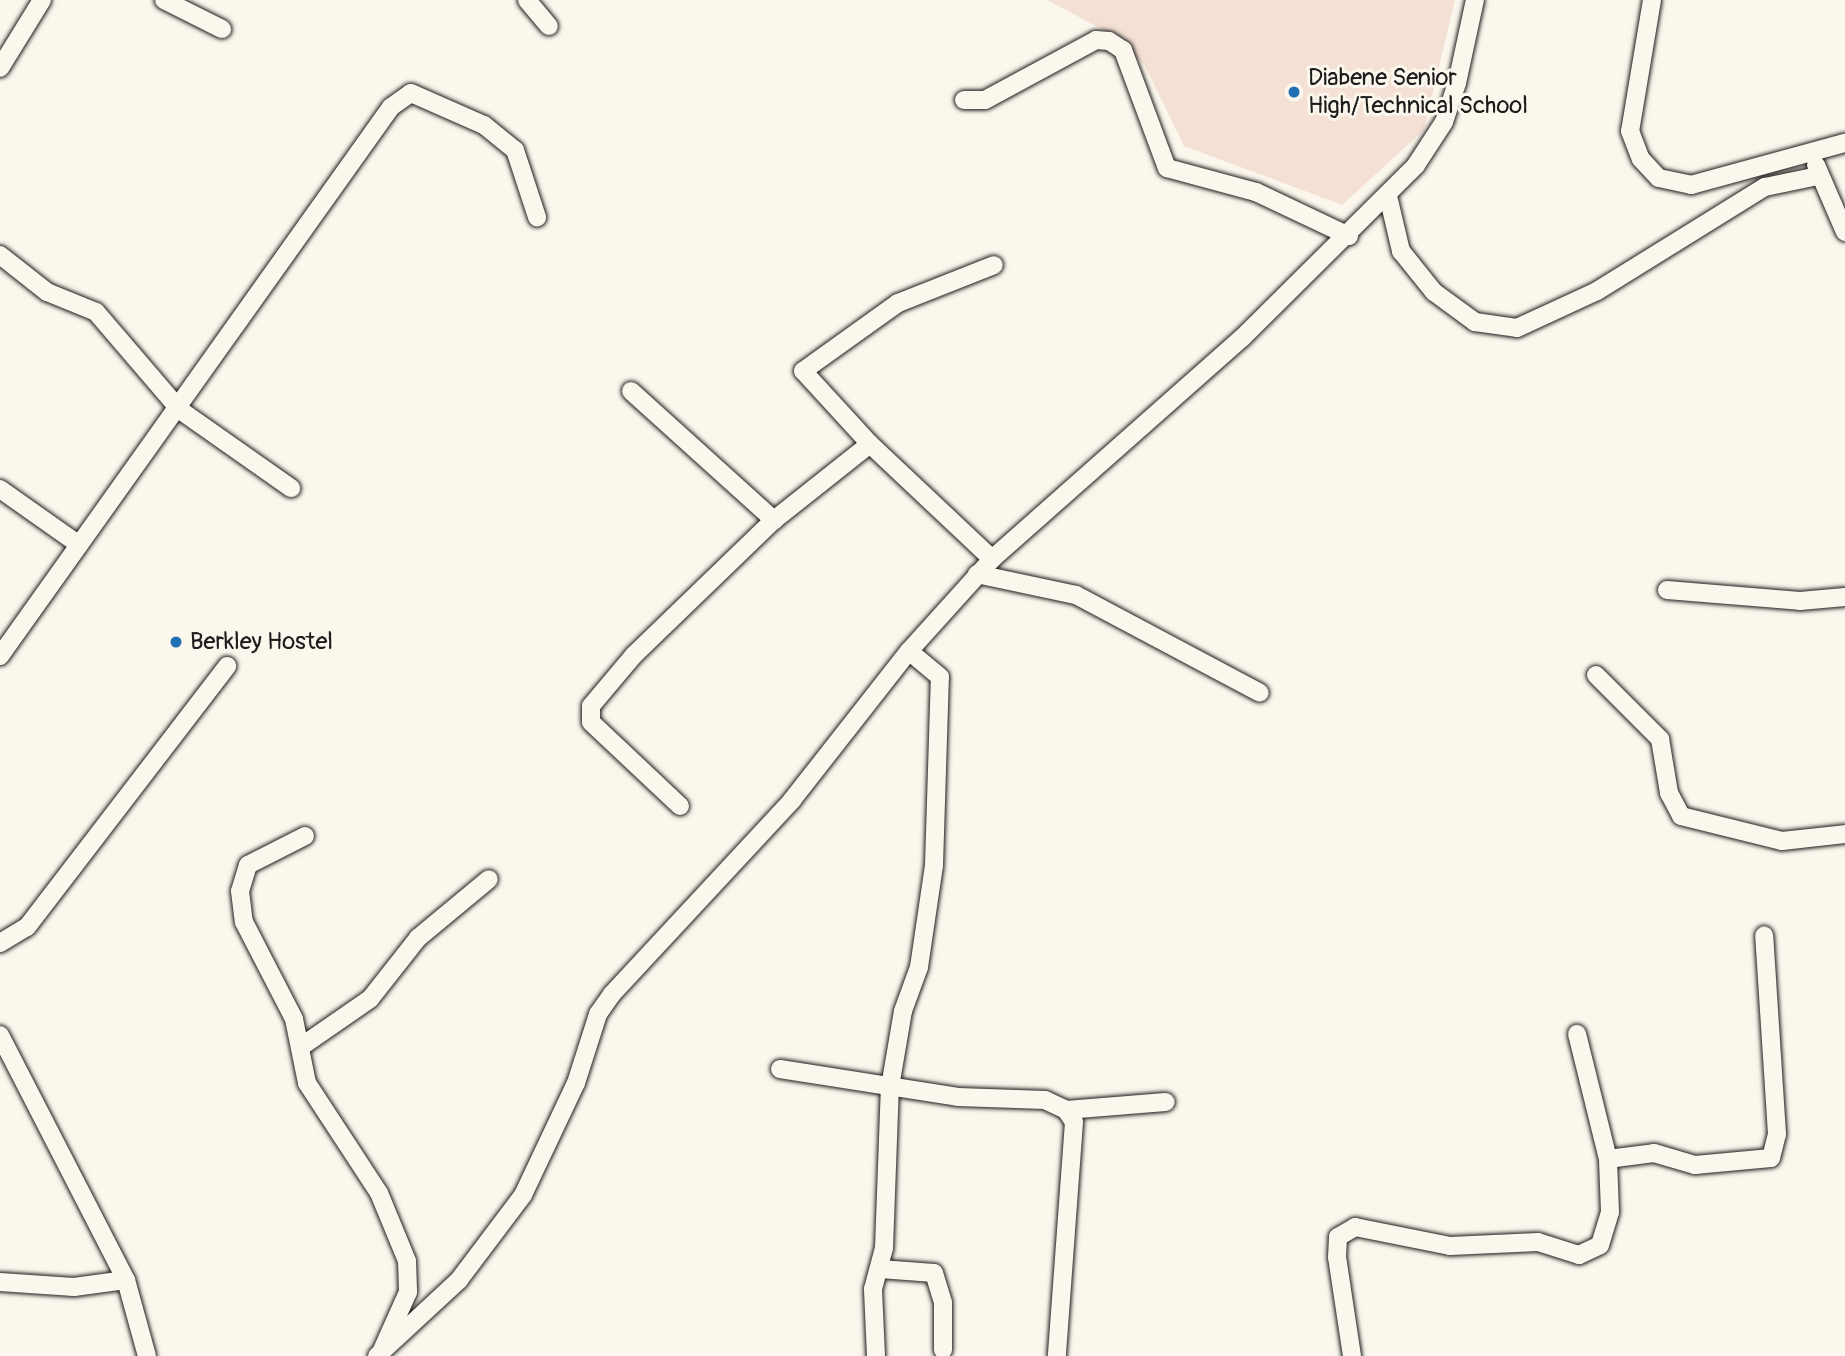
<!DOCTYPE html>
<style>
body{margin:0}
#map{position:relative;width:1845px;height:1356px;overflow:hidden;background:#fbf7ec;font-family:Pangolin,sans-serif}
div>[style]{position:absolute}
.built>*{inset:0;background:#f4e0d4}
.roads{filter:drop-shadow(0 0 2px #1c1c1c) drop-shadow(0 0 2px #1c1c1c)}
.minor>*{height:18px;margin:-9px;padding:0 9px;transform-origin:9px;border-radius:9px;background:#fbf7ec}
.dots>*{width:19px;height:19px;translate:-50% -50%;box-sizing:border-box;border:4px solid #fbf7ec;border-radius:50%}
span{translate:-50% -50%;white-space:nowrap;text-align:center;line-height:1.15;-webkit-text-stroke:6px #fbf7ec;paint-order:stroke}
.poi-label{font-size:24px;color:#1c1c1c}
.left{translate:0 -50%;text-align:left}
</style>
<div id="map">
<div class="built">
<div style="clip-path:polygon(1047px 0,1455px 0,1424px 130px,1342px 205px,1184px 146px,1144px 64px,1100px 28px)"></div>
</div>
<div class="roads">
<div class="minor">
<div style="left:164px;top:0;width:65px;rotate:26.6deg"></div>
<div style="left:527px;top:0;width:34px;rotate:50deg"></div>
<div style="left:1652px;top:0;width:133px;rotate:99.5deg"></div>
<div style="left:1630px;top:131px;width:30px;rotate:69deg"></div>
<div style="left:1641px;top:159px;width:26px;rotate:47deg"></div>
<div style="left:1659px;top:178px;width:33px;rotate:12deg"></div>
<div style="left:1691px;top:185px;width:160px;rotate:-15.3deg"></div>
<div style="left:0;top:68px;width:80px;rotate:-58.3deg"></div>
<div style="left:964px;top:100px;width:21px"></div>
<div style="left:985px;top:100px;width:126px;rotate:-28.4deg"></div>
<div style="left:1096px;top:40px;width:13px;rotate:4deg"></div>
<div style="left:1109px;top:41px;width:17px;rotate:33deg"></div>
<div style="left:1123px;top:50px;width:126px;rotate:69.6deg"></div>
<div style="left:1167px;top:168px;width:92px;rotate:15.1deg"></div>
<div style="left:1256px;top:192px;width:103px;rotate:25.3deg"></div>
<div style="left:1816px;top:165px;width:73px;rotate:66.6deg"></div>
<div style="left:1388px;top:196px;width:57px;rotate:76.7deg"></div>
<div style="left:1401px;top:251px;width:53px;rotate:51.2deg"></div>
<div style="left:1434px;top:292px;width:51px;rotate:36.2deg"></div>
<div style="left:1475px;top:322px;width:42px;rotate:8.1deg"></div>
<div style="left:1517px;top:328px;width:88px;rotate:-24.8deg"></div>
<div style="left:1597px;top:291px;width:198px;rotate:-31.8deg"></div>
<div style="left:1765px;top:187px;width:54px;rotate:-11.7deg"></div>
<div style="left:0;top:255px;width:60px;rotate:38.2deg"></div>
<div style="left:47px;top:292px;width:53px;rotate:22.2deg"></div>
<div style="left:96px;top:312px;width:129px;rotate:49.4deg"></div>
<div style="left:180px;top:410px;width:136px;rotate:35.1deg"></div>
<div style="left:631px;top:391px;width:193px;rotate:42.1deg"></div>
<div style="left:0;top:489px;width:95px;rotate:35.2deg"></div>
<div style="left:992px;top:559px;width:168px;rotate:-136.7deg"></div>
<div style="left:870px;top:444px;width:99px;rotate:-132.5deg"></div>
<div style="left:803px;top:371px;width:117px;rotate:-35.6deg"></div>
<div style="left:898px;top:303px;width:103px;rotate:-21.6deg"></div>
<div style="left:977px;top:574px;width:101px;rotate:12deg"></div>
<div style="left:1076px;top:595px;width:208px;rotate:28deg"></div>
<div style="left:1667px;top:590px;width:133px;rotate:4.7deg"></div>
<div style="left:1800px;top:601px;width:45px;rotate:-5.1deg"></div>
<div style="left:0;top:656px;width:674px;rotate:-54.54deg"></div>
<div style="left:391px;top:107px;width:24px;rotate:-35deg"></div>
<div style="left:411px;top:93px;width:80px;rotate:23.7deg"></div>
<div style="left:484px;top:125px;width:40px;rotate:39deg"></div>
<div style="left:515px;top:150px;width:71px;rotate:71.8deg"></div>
<div style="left:1596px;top:675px;width:91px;rotate:45deg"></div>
<div style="left:1660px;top:739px;width:55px;rotate:80.5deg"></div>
<div style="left:1669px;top:793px;width:26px;rotate:62deg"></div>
<div style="left:1681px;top:816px;width:104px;rotate:13.9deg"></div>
<div style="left:1782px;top:841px;width:63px;rotate:-6.3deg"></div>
<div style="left:680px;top:806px;width:122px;rotate:-136.7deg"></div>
<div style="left:591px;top:722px;width:16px;rotate:-90deg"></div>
<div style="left:591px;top:706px;width:67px;rotate:-49.9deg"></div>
<div style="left:634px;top:655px;width:194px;rotate:-44deg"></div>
<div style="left:774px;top:520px;width:122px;rotate:-38.4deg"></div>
<div style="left:305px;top:836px;width:64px;rotate:153deg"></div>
<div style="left:248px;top:865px;width:27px;rotate:107deg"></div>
<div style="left:240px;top:891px;width:31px;rotate:83deg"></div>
<div style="left:244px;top:922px;width:109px;rotate:62.7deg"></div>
<div style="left:294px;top:1019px;width:65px;rotate:78.5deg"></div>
<div style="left:307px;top:1083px;width:131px;rotate:56.8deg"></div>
<div style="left:379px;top:1193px;width:74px;rotate:67.6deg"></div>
<div style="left:407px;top:1261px;width:31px;rotate:88deg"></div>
<div style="left:408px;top:1292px;width:64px;rotate:114.1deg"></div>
<div style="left:0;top:943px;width:31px;rotate:-31deg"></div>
<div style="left:27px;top:927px;width:329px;rotate:-52.5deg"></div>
<div style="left:0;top:1035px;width:276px;rotate:62.8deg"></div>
<div style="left:126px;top:1280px;width:79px;rotate:74.6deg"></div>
<div style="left:302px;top:1046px;width:83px;rotate:-34.7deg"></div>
<div style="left:370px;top:999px;width:78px;rotate:-51.8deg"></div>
<div style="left:418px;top:938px;width:92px;rotate:-39.7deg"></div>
<div style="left:780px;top:1069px;width:180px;rotate:8.9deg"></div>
<div style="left:958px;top:1097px;width:87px;rotate:2deg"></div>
<div style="left:1045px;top:1100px;width:23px;rotate:25deg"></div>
<div style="left:1066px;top:1110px;width:14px;rotate:56deg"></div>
<div style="left:1074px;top:1122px;width:235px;rotate:94.2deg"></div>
<div style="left:1066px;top:1110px;width:100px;rotate:-4.6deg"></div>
<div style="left:1608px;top:1159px;width:46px;rotate:-7.4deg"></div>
<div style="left:1654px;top:1153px;width:43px;rotate:16.3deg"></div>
<div style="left:1695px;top:1165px;width:76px;rotate:-5.3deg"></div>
<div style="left:1771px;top:1158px;width:25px;rotate:-76deg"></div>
<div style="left:1777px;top:1134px;width:199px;rotate:-93.7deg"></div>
<div style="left:880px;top:1269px;width:54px;rotate:4.2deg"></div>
<div style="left:934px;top:1273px;width:31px;rotate:73deg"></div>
<div style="left:943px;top:1303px;width:47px;rotate:90deg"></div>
<div style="left:0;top:1282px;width:74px;rotate:3.9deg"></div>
<div style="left:74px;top:1287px;width:52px;rotate:-7.7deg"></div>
<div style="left:377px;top:1356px;width:112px;rotate:-42.8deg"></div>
<div style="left:459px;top:1280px;width:106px;rotate:-53deg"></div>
<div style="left:523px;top:1195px;width:124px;rotate:-64.7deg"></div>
<div style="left:576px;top:1083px;width:72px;rotate:-72.3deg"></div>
<div style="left:598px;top:1014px;width:24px;rotate:-55deg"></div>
<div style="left:612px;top:994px;width:265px;rotate:-47.1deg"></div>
<div style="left:792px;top:800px;width:189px;rotate:-51.9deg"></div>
<div style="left:909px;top:651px;width:124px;rotate:-47.9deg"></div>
<div style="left:992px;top:559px;width:334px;rotate:-41.5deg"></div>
<div style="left:1242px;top:338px;width:245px;rotate:-44.8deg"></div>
<div style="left:1416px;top:165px;width:51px;rotate:-56.9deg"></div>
<div style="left:1444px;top:122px;width:41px;rotate:-71.6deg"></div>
<div style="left:1457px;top:83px;width:85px;rotate:-77.8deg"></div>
<div style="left:876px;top:1356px;width:67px;rotate:-92.6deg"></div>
<div style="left:873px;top:1289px;width:42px;rotate:-75deg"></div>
<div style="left:884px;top:1248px;width:161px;rotate:-87.9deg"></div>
<div style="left:890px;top:1087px;width:77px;rotate:-80.3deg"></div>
<div style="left:903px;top:1011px;width:47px;rotate:-70deg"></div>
<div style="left:919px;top:967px;width:103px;rotate:-81.6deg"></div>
<div style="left:934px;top:865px;width:188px;rotate:-88.2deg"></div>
<div style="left:940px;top:677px;width:40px;rotate:-140deg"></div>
<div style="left:1352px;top:1356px;width:100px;rotate:-98.6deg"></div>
<div style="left:1337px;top:1257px;width:20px;rotate:-87deg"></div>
<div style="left:1338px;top:1237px;width:20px;rotate:-30deg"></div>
<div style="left:1355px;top:1227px;width:97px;rotate:11.3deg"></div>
<div style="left:1450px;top:1246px;width:88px;rotate:-2.6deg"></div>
<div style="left:1538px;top:1242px;width:43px;rotate:17.6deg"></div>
<div style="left:1579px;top:1255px;width:23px;rotate:-25deg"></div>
<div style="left:1600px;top:1245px;width:34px;rotate:-73deg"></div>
<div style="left:1610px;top:1212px;width:53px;rotate:-92.2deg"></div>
<div style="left:1608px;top:1159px;width:129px;rotate:-103.9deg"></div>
</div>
</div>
<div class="dots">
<div style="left:1294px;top:92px;background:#1f6fb2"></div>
<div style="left:176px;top:642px;background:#1f6fb2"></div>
</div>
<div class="poi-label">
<span class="left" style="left:1308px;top:92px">Diabene Senior<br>High/Technical School</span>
<span class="left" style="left:190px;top:642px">Berkley Hostel</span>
</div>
</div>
